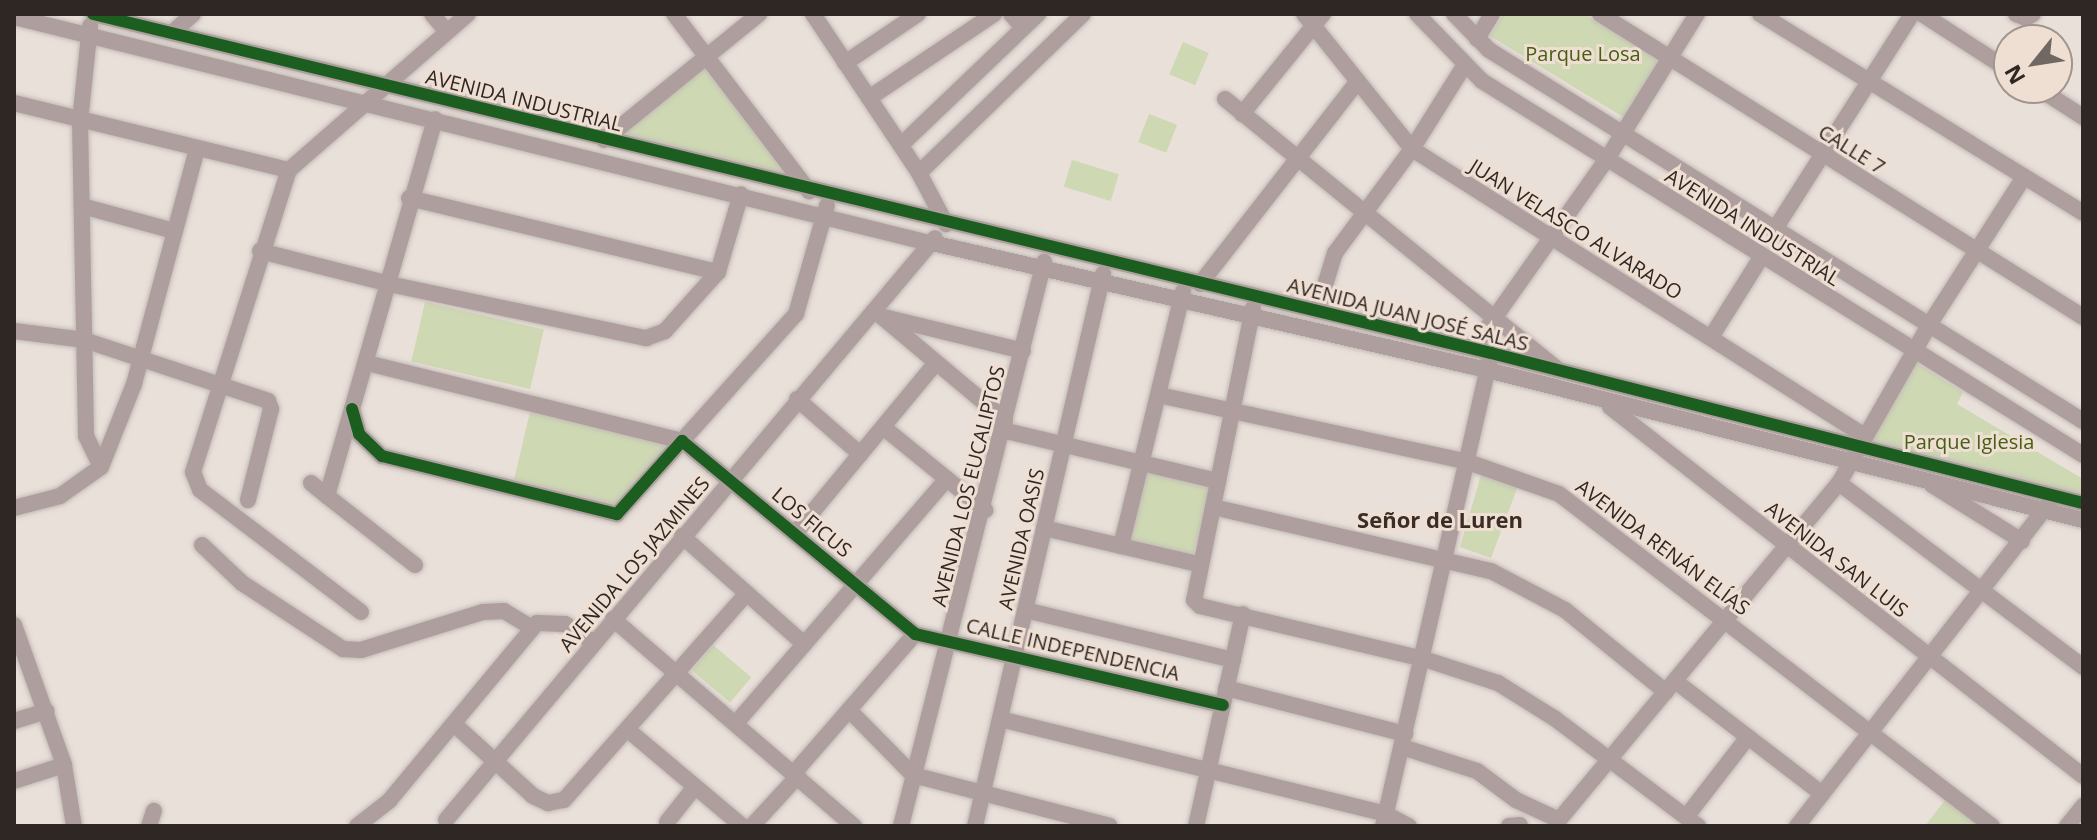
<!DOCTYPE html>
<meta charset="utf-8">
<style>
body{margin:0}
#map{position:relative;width:2097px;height:840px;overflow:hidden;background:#e9e0d9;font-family:"Open Sans",sans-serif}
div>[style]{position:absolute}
.green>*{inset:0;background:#ced8b3;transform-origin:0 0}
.roads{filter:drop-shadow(0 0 2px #c2bbb6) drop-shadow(0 0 2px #c2bbb6)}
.minor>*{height:16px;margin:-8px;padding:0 8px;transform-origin:8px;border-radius:8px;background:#af9e9e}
.cycleway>*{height:12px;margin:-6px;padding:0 6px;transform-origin:6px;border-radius:6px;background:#1b5e20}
span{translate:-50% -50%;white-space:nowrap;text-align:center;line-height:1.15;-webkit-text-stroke:6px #efdfd3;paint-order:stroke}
.park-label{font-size:20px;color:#465f15}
.street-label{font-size:20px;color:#2e2723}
.neighbourhood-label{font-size:22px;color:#3a2d25;font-weight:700}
.frame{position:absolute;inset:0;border:16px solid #2e2723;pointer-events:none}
.north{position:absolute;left:1993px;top:24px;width:80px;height:80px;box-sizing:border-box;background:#efdfd3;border:2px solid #a2958d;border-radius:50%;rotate:240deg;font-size:22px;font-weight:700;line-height:32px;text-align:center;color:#2e2723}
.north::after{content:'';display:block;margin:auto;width:28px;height:36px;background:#6f6863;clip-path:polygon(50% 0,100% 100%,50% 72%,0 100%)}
</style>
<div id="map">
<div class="green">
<div style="clip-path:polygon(1503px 14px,1584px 14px,1660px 60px,1625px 118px,1490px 36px)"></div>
<div style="left:1183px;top:42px;width:28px;height:35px;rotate:23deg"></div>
<div style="clip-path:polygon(706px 64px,789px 176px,616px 135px)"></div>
<div style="left:1149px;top:114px;width:30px;height:30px;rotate:21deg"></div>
<div style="left:1072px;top:160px;width:49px;height:28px;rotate:17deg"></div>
<div style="left:425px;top:302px;width:122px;height:61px;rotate:13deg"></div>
<div style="clip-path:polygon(1915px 362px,1963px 392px,1957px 404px,2083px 479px,2083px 495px,1870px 441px)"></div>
<div style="clip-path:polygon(530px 412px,670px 443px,616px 505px,514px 480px)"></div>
<div style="left:1147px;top:467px;width:66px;height:78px;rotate:14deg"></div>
<div style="clip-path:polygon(1481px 475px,1518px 486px,1491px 558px,1460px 547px)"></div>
<div style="left:713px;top:645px;width:50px;height:33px;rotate:40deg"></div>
<div style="clip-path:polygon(1949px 795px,1981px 826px,1925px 826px)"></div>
</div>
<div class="roads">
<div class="minor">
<div style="left:93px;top:14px;width:1439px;rotate:13.63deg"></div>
<div style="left:1491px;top:353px;width:611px;rotate:14.22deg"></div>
<div style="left:432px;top:14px;width:23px;rotate:50deg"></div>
<div style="left:674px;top:14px;width:223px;rotate:52.7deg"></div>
<div style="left:813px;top:14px;width:191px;rotate:56.3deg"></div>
<div style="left:919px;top:173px;width:58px;rotate:62.1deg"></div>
<div style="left:1011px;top:14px;width:18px;rotate:49deg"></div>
<div style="left:1304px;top:14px;width:173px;rotate:51.3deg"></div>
<div style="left:1412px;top:149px;width:536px;rotate:32.36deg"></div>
<div style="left:1417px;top:14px;width:93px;rotate:45.9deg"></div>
<div style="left:1482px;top:81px;width:708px;rotate:31.89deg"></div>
<div style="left:1454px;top:14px;width:50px;rotate:45.8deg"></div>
<div style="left:1489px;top:50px;width:700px;rotate:31.99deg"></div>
<div style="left:1600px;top:14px;width:570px;rotate:32.1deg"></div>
<div style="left:1760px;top:14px;width:379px;rotate:31.6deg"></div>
<div style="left:1922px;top:14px;width:103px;rotate:32.8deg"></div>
<div style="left:2016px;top:14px;width:11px;rotate:22deg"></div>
<div style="left:2026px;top:18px;width:8px;rotate:-30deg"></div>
<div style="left:14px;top:17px;width:947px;rotate:13.87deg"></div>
<div style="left:90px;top:26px;width:96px;rotate:96deg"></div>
<div style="left:80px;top:121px;width:315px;rotate:88.9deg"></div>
<div style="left:86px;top:436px;width:34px;rotate:64deg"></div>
<div style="left:172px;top:33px;width:28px;rotate:-42deg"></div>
<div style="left:1477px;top:39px;width:29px;rotate:-59deg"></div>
<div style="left:845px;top:63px;width:88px;rotate:-33.9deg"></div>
<div style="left:2038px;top:88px;width:54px;rotate:32.8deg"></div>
<div style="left:869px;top:98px;width:151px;rotate:-33.9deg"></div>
<div style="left:1225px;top:99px;width:430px;rotate:39.1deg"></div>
<div style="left:14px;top:103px;width:283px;rotate:13.7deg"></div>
<div style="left:1242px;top:114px;width:129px;rotate:-51deg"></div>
<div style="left:604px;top:140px;width:200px;rotate:-39.1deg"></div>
<div style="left:901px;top:145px;width:190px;rotate:-43.7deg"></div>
<div style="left:919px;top:173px;width:228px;rotate:-44.1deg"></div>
<div style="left:409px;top:198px;width:318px;rotate:13.5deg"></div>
<div style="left:82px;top:206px;width:95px;rotate:15.2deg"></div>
<div style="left:1775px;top:229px;width:255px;rotate:-57.5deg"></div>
<div style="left:932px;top:243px;width:569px;rotate:12.89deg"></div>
<div style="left:1487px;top:370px;width:615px;rotate:14.13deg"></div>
<div style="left:260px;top:251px;width:133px;rotate:14.3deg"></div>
<div style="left:389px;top:284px;width:263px;rotate:11.9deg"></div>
<div style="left:646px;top:338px;width:20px;rotate:-20deg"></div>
<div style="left:665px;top:331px;width:79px;rotate:-48.1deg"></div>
<div style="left:718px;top:272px;width:81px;rotate:-73.6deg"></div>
<div style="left:1200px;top:284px;width:257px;rotate:-52.1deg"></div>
<div style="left:1253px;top:308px;width:298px;rotate:101.4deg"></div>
<div style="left:1194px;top:600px;width:8px;rotate:45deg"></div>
<div style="left:1200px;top:606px;width:230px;rotate:13.3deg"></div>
<div style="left:1424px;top:659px;width:78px;rotate:18deg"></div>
<div style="left:1498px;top:683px;width:66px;rotate:32deg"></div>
<div style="left:1554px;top:718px;width:180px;rotate:36.9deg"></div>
<div style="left:1317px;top:311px;width:61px;rotate:-72.8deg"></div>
<div style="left:1335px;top:253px;width:129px;rotate:-53.5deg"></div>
<div style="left:1412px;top:149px;width:98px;rotate:-57.9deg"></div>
<div style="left:881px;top:316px;width:162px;rotate:40deg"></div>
<div style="left:884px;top:317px;width:143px;rotate:13.7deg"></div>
<div style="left:14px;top:331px;width:71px;rotate:7.3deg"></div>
<div style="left:84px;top:340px;width:194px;rotate:18.3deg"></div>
<div style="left:268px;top:401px;width:9px;rotate:69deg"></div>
<div style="left:271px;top:409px;width:94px;rotate:104.2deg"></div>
<div style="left:1711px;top:337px;width:96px;rotate:-57.8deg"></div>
<div style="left:1473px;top:348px;width:232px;rotate:-54.7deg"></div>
<div style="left:1607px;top:159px;width:171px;rotate:-58.2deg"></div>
<div style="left:367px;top:363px;width:325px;rotate:13.9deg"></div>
<div style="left:682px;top:441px;width:171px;rotate:-48.1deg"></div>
<div style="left:796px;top:314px;width:113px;rotate:-74.1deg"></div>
<div style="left:1159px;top:395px;width:316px;rotate:12.2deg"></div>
<div style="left:1468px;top:462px;width:96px;rotate:19.4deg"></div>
<div style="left:1559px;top:494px;width:546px;rotate:37.48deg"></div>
<div style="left:797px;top:399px;width:84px;rotate:41.1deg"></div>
<div style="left:1610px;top:407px;width:600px;rotate:37.96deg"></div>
<div style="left:352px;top:409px;width:26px;rotate:74deg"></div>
<div style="left:359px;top:434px;width:32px;rotate:44deg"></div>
<div style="left:382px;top:456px;width:242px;rotate:13.9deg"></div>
<div style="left:617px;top:514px;width:98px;rotate:-48.3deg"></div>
<div style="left:682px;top:441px;width:303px;rotate:39.6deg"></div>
<div style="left:915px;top:634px;width:316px;rotate:13deg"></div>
<div style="left:883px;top:427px;width:132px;rotate:39.1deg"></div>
<div style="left:1002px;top:430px;width:222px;rotate:13.3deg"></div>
<div style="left:311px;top:483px;width:21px;rotate:39deg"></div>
<div style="left:1839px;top:483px;width:306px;rotate:37deg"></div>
<div style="left:1932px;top:485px;width:106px;rotate:31.9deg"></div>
<div style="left:1213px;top:507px;width:285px;rotate:13deg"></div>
<div style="left:1491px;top:571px;width:84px;rotate:27.8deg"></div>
<div style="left:1565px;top:610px;width:130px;rotate:39.1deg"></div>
<div style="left:14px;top:508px;width:48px;rotate:-14.6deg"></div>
<div style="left:60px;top:496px;width:50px;rotate:-35.3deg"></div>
<div style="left:101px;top:467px;width:89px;rotate:-68.3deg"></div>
<div style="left:134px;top:384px;width:243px;rotate:-75deg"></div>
<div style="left:1044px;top:528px;width:158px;rotate:13.2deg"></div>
<div style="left:795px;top:533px;width:218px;rotate:-50.4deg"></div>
<div style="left:682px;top:536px;width:163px;rotate:41.5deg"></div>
<div style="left:202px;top:545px;width:55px;rotate:43.5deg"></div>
<div style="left:242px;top:583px;width:121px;rotate:33.2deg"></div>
<div style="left:343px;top:649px;width:18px;rotate:3deg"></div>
<div style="left:361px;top:650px;width:128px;rotate:-17.3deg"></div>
<div style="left:483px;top:612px;width:21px;rotate:-3deg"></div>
<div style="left:504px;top:611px;width:33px;rotate:31deg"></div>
<div style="left:1121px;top:546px;width:262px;rotate:-76.3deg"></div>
<div style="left:415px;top:565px;width:112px;rotate:-141.9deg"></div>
<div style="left:327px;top:496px;width:392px;rotate:-74deg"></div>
<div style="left:1025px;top:610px;width:214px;rotate:13.5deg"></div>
<div style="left:361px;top:612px;width:202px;rotate:-142.8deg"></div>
<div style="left:200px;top:490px;width:19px;rotate:-111deg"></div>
<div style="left:193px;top:472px;width:317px;rotate:-72.4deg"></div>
<div style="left:289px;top:170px;width:237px;rotate:-41.1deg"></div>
<div style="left:613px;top:619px;width:318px;rotate:40.7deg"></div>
<div style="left:14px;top:625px;width:149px;rotate:70.3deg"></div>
<div style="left:64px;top:765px;width:62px;rotate:80.7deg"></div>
<div style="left:1675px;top:681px;width:185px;rotate:37.5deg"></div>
<div style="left:1226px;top:688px;width:185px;rotate:14.4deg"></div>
<div style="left:849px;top:710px;width:91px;rotate:45.4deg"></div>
<div style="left:913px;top:775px;width:203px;rotate:14.5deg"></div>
<div style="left:1000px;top:719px;width:398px;rotate:13.8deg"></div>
<div style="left:1386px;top:814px;width:26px;rotate:28deg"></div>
<div style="left:14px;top:721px;width:34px;rotate:-17deg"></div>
<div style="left:737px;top:722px;width:321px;rotate:-49.2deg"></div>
<div style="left:454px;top:724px;width:107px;rotate:42.3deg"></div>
<div style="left:533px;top:796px;width:17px;rotate:25deg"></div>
<div style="left:548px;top:803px;width:16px;rotate:-11deg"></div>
<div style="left:564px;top:800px;width:276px;rotate:-48.5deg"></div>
<div style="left:628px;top:730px;width:149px;rotate:40.1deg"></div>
<div style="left:1402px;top:747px;width:79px;rotate:17.7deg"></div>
<div style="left:1477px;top:771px;width:49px;rotate:36.6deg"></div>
<div style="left:1516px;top:800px;width:47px;rotate:24.9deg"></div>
<div style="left:794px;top:773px;width:184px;rotate:-49deg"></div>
<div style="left:14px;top:781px;width:52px;rotate:-17.7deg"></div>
<div style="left:1686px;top:817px;width:101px;rotate:-52.2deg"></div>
<div style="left:446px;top:820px;width:760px;rotate:-49.96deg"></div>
<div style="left:1559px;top:820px;width:438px;rotate:-50.3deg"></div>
<div style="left:1839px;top:483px;width:182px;rotate:-60.3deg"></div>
<div style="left:1929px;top:325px;width:176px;rotate:-57.3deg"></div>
<div style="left:667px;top:822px;width:43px;rotate:-51.5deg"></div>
<div style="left:149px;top:826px;width:16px;rotate:-72deg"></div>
<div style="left:357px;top:826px;width:41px;rotate:-38deg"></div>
<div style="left:389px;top:801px;width:231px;rotate:-50.3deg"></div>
<div style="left:537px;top:623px;width:28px;rotate:2deg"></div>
<div style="left:565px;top:624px;width:35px;rotate:33deg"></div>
<div style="left:752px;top:826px;width:68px;rotate:-47.4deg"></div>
<div style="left:901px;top:826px;width:582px;rotate:-75.77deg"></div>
<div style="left:975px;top:826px;width:567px;rotate:-76.94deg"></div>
<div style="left:1196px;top:826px;width:217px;rotate:-77.5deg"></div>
<div style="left:1383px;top:826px;width:478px;rotate:-77.1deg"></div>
<div style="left:1509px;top:826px;width:11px;rotate:-5deg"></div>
<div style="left:1797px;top:826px;width:409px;rotate:-52deg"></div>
<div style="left:2067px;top:826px;width:26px;rotate:-51deg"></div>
</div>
</div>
<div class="cycleway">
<div style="left:93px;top:14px;width:1439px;rotate:13.63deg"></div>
<div style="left:1491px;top:353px;width:611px;rotate:14.22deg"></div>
<div style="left:352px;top:409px;width:26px;rotate:74deg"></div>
<div style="left:359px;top:434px;width:32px;rotate:44deg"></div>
<div style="left:382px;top:456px;width:242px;rotate:13.9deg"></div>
<div style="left:617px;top:514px;width:98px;rotate:-48.3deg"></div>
<div style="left:682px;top:441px;width:303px;rotate:39.6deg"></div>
<div style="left:915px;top:634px;width:316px;rotate:13deg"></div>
</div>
<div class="park-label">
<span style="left:1583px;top:53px">Parque Losa</span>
<span style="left:1969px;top:441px">Parque Iglesia</span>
</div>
<div class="street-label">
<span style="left:524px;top:100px;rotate:14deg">AVENIDA INDUSTRIAL</span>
<span style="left:1852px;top:149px;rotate:32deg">CALLE 7</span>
<span style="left:1753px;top:227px;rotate:32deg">AVENIDA INDUSTRIAL</span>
<span style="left:1576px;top:229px;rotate:32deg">JUAN VELASCO ALVARADO</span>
<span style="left:1408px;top:314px;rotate:14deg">AVENIDA JUAN JOSÉ SALAS</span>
<span style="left:968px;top:486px;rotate:-76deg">AVENIDA LOS EUCALIPTOS</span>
<span style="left:812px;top:522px;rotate:40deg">LOS FICUS</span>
<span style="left:1021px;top:539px;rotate:-77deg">AVENIDA OASIS</span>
<span style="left:1663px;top:547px;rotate:37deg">AVENIDA RENÁN ELÍAS</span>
<span style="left:1837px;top:559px;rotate:38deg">AVENIDA SAN LUIS</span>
<span style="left:634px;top:564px;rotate:-50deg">AVENIDA LOS JAZMINES</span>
<span style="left:1073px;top:649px;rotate:13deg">CALLE INDEPENDENCIA</span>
</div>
<div class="neighbourhood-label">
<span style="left:1440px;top:520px">Señor de Luren</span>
</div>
<div class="frame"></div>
<div class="north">N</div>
</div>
